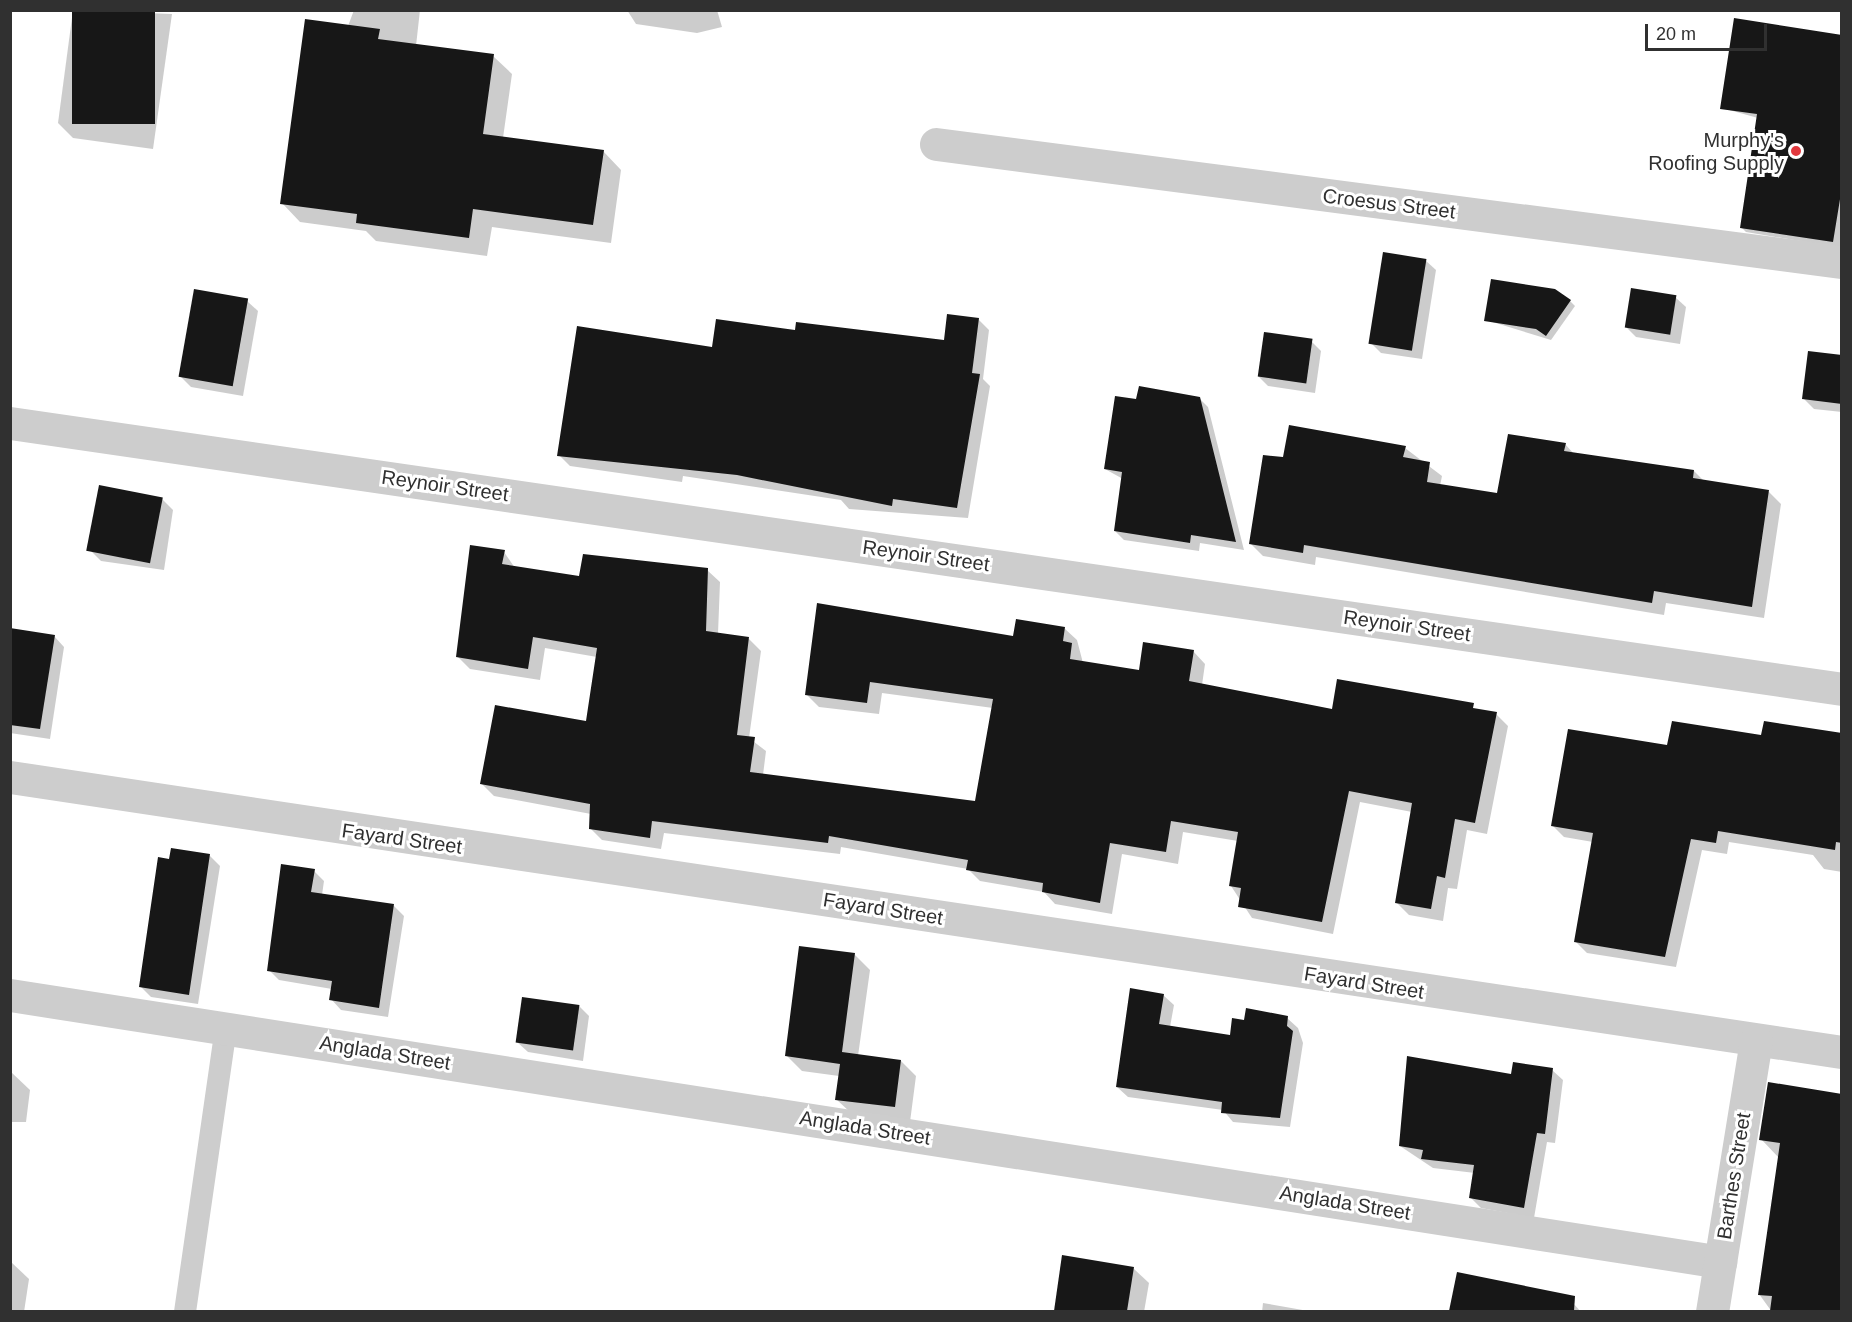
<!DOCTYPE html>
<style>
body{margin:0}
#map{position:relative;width:1852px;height:1322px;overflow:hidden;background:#fff;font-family:Arial,sans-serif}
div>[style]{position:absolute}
.shadow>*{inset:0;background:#0003}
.building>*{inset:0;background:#171717;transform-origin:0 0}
.service>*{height:22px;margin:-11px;padding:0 11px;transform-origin:11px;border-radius:11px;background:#cdcdcd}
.minor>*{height:33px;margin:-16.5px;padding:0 16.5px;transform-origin:16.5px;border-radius:16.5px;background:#cdcdcd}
.dots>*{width:16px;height:16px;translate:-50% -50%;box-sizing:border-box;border:3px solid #fff;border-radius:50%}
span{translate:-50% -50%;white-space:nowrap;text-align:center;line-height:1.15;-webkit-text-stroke:6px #fff;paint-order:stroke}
.poi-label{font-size:20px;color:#303030}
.right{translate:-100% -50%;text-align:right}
.street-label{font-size:20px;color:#303030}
.frame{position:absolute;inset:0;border:12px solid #303030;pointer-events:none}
.scale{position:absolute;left:1645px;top:24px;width:122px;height:27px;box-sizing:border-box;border:3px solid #303030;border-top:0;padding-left:8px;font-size:18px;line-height:21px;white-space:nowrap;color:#303030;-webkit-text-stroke:4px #fff;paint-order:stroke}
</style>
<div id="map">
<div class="shadow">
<div style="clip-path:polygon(73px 10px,172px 14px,153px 149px,73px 138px,58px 123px)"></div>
<div style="clip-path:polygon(354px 10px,420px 10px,416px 46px,493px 56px,512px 74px,503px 138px,603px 151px,621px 170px,611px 243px,492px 227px,487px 256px,376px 241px,366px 231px,300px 222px,282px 203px)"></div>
<div style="clip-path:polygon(627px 10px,717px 10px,722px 27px,697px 33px,636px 24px)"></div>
<div style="clip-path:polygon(1842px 31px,1842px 248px,1746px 232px,1741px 227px,1758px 118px,1722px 108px,1841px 36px)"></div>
<div style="clip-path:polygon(1425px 260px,1436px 270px,1422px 359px,1381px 353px,1371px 343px)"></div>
<div style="clip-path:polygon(1675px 297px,1686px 307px,1680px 344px,1636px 337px,1626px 327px)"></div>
<div style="clip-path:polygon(247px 301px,258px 311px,243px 396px,191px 387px,180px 376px)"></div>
<div style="clip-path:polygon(1570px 301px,1575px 306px,1551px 340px,1486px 320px)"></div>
<div style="clip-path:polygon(978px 319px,989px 330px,983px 379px,990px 386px,968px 518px,849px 509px,841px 500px,683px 476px,682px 482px,570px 466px,559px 455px,713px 349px,796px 332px,945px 342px)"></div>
<div style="clip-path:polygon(1311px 341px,1321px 351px,1315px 393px,1268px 386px,1258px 376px)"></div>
<div style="clip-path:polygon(1842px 357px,1842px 412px,1814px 409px,1803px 398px)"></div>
<div style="clip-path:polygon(1199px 398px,1208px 407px,1244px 550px,1200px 543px,1199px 551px,1124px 540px,1115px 531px,1123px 479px,1105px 469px,1137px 401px)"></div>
<div style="clip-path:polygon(1290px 426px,1405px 448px,1442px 476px,1440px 486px,1498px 495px,1565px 444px,1574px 454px,1694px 471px,1704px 481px,1769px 492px,1781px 504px,1764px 618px,1666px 603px,1664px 615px,1316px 557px,1315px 565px,1263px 556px,1251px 544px,1285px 459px)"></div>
<div style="clip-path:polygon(162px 499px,173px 510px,164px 570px,101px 561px,90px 550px)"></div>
<div style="clip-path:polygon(504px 552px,515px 568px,580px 578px,707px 570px,720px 582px,718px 634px,749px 639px,761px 651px,749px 738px,766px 751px,763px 775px,976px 803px,993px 708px,882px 693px,879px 714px,819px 707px,807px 695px,1064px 628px,1077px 640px,1083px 663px,1140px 672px,1193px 651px,1205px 664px,1202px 685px,1333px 711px,1496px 714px,1508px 726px,1487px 834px,1467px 830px,1457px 889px,1448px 888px,1443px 921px,1409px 915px,1397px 903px,1412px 812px,1360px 802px,1333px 934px,1252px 918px,1231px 886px,1238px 841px,1183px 832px,1178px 864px,1122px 854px,1112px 914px,1055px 904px,1044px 892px,980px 881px,968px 869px,841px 847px,840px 854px,664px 833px,661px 849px,602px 840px,590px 828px,591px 814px,494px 796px,482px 784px,587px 723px,597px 657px,545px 648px,540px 680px,470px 669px,458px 657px)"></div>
<div style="clip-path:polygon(10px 629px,54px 636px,64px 647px,50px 739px,10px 733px)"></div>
<div style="clip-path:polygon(1842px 735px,1842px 872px,1824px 869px,1813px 855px,1729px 842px,1727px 854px,1702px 850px,1676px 967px,1587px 953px,1575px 941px,1593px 842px,1564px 837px,1553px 826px,1668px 747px)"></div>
<div style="clip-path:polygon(209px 855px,220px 866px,198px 1004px,151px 997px,141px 987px,170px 860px)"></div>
<div style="clip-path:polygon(314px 871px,324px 881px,322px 895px,394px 906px,404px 916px,388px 1017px,341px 1010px,331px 999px,332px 989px,279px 980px,269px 970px)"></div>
<div style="clip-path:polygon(854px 954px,870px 970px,858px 1056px,901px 1061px,916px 1076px,910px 1122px,852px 1114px,836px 1099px,839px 1076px,802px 1071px,787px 1056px)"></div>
<div style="clip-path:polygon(1163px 995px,1174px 1005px,1170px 1027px,1231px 1037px,1245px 1022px,1287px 1018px,1298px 1028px,1303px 1043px,1290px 1127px,1233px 1122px,1223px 1110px,1128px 1097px,1117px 1087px)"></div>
<div style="clip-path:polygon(579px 1006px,589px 1016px,583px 1061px,528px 1052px,517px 1042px)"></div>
<div style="clip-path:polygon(1552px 1070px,1563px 1080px,1555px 1143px,1547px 1142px,1534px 1218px,1481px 1208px,1471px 1198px,1475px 1173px,1433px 1168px,1400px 1146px,1512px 1076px)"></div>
<div style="clip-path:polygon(10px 1071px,30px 1090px,26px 1122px,10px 1122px)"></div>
<div style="clip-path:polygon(1842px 1095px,1842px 1312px,1772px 1312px,1759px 1294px,1779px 1158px,1761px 1139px)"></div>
<div style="clip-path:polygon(1064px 1257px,1133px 1268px,1149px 1283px,1144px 1312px,1055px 1312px)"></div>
<div style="clip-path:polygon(10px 1261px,29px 1279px,24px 1312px,10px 1312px)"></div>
<div style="clip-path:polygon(1458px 1274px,1566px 1295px,1581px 1312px,1451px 1312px)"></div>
<div style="clip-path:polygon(1263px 1303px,1314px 1312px,1262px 1312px)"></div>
</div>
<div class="building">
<div style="left:72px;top:10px;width:83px;height:114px"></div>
<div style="clip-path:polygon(1734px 18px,1842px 35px,1842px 187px,1833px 242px,1740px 228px,1757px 114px,1720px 109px)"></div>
<div style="clip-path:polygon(305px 19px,380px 29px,378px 39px,494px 54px,483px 134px,604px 150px,593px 225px,473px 209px,469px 238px,356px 223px,357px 214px,280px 204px)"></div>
<div style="left:1383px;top:252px;width:44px;height:93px;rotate:9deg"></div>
<div style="clip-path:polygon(1491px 279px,1555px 289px,1571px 300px,1546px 336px,1536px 329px,1484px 321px)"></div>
<div style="left:1631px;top:288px;width:46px;height:40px;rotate:9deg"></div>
<div style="left:194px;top:289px;width:55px;height:89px;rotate:10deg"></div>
<div style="clip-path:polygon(947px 314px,979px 318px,972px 373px,980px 374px,957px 508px,893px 499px,892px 506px,737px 475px,557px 456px,577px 326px,712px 347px,716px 319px,795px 330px,796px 322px,944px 340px)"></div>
<div style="left:1264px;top:332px;width:49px;height:45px;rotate:8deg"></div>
<div style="clip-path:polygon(1808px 351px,1842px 355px,1842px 404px,1802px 399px)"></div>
<div style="clip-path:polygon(1139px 386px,1200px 397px,1236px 542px,1191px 535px,1190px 543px,1114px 531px,1122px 472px,1104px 469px,1115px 396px,1136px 399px)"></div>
<div style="clip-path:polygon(1289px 425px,1406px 446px,1403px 457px,1430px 462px,1427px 482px,1497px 493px,1508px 434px,1566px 443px,1564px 451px,1694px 470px,1693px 478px,1769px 490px,1752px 607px,1654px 591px,1652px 603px,1304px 545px,1303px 553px,1249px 544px,1263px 455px,1283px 457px)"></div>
<div style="left:99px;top:485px;width:65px;height:67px;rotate:11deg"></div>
<div style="clip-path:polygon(470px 545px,505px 550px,502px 564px,579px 576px,583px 554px,708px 568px,706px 631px,749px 637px,737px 735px,755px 737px,750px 772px,975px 801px,993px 699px,870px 682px,867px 703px,805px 695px,817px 603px,1013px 636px,1016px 619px,1065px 627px,1063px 641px,1072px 643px,1070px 659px,1139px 670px,1143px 642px,1194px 650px,1189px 681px,1332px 709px,1337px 679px,1474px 703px,1473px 708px,1497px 712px,1475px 823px,1455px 819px,1445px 878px,1437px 876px,1431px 909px,1395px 903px,1412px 803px,1349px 791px,1322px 922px,1238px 907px,1241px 888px,1229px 886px,1238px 832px,1171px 821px,1166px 852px,1110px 843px,1100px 903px,1042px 892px,1043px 883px,966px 870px,968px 860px,829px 836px,828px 843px,652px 821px,650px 838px,589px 829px,590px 804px,480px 784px,495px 705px,586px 721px,597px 648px,533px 637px,528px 669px,456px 657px)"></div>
<div style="clip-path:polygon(10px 628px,55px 635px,40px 729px,10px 725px)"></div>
<div style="clip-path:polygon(1672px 721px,1761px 735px,1764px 721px,1842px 733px,1842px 843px,1836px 842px,1835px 850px,1718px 831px,1716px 843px,1691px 839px,1665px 957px,1574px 942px,1593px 833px,1551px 826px,1568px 729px,1667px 745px)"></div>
<div style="clip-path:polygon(171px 848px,210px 854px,189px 995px,139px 987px,158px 857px,169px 859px)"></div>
<div style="clip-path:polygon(281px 864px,315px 869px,311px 892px,394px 904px,379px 1008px,329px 1000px,332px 981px,267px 971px)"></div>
<div style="clip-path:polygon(799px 946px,855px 953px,842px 1052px,901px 1060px,895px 1107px,835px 1100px,840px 1064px,785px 1056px)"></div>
<div style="clip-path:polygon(1130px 988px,1164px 994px,1159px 1024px,1230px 1035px,1232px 1018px,1244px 1020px,1246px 1008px,1288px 1016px,1287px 1026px,1293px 1031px,1280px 1118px,1221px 1113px,1222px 1102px,1116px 1087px)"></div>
<div style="left:522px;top:997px;width:58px;height:46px;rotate:8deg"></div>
<div style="clip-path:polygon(1407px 1056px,1511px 1074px,1513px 1062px,1553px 1068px,1545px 1134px,1537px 1133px,1524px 1208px,1469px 1198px,1474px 1165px,1421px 1159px,1423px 1150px,1399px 1146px)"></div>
<div style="clip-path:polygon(1768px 1082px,1842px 1094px,1842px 1311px,1770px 1311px,1772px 1296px,1758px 1295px,1780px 1143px,1759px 1140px)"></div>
<div style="clip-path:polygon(1062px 1255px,1134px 1267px,1127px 1311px,1054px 1311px)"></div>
<div style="clip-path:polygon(1457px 1272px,1575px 1296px,1574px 1311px,1449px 1311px)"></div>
</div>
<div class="service">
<div style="left:185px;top:1312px;width:287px;rotate:-81.8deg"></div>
</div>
<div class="minor">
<div style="left:936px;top:144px;width:914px;rotate:7.42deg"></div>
<div style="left:10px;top:423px;width:1851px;rotate:8.26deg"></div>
<div style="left:10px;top:777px;width:1853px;rotate:8.54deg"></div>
<div style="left:10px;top:995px;width:1731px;rotate:8.87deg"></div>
<div style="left:1712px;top:1312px;width:275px;rotate:-80.8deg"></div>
</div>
<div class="dots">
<div style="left:1796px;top:151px;background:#e1383d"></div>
</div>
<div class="poi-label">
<span class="right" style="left:1784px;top:152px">Murphy's<br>Roofing Supply</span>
</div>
<div class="street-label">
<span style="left:1389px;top:204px;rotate:7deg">Croesus Street</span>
<span style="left:445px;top:486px;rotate:8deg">Reynoir Street</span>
<span style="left:926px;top:556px;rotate:8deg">Reynoir Street</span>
<span style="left:1407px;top:626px;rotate:8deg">Reynoir Street</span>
<span style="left:402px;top:839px;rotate:8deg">Fayard Street</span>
<span style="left:883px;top:909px;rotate:9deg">Fayard Street</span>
<span style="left:1364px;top:983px;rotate:9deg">Fayard Street</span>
<span style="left:385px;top:1053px;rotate:9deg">Anglada Street</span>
<span style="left:865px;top:1128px;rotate:9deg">Anglada Street</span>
<span style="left:1734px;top:1176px;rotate:-81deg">Barthes Street</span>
<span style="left:1345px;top:1203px;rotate:9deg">Anglada Street</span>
</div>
<div class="frame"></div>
<div class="scale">20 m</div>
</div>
